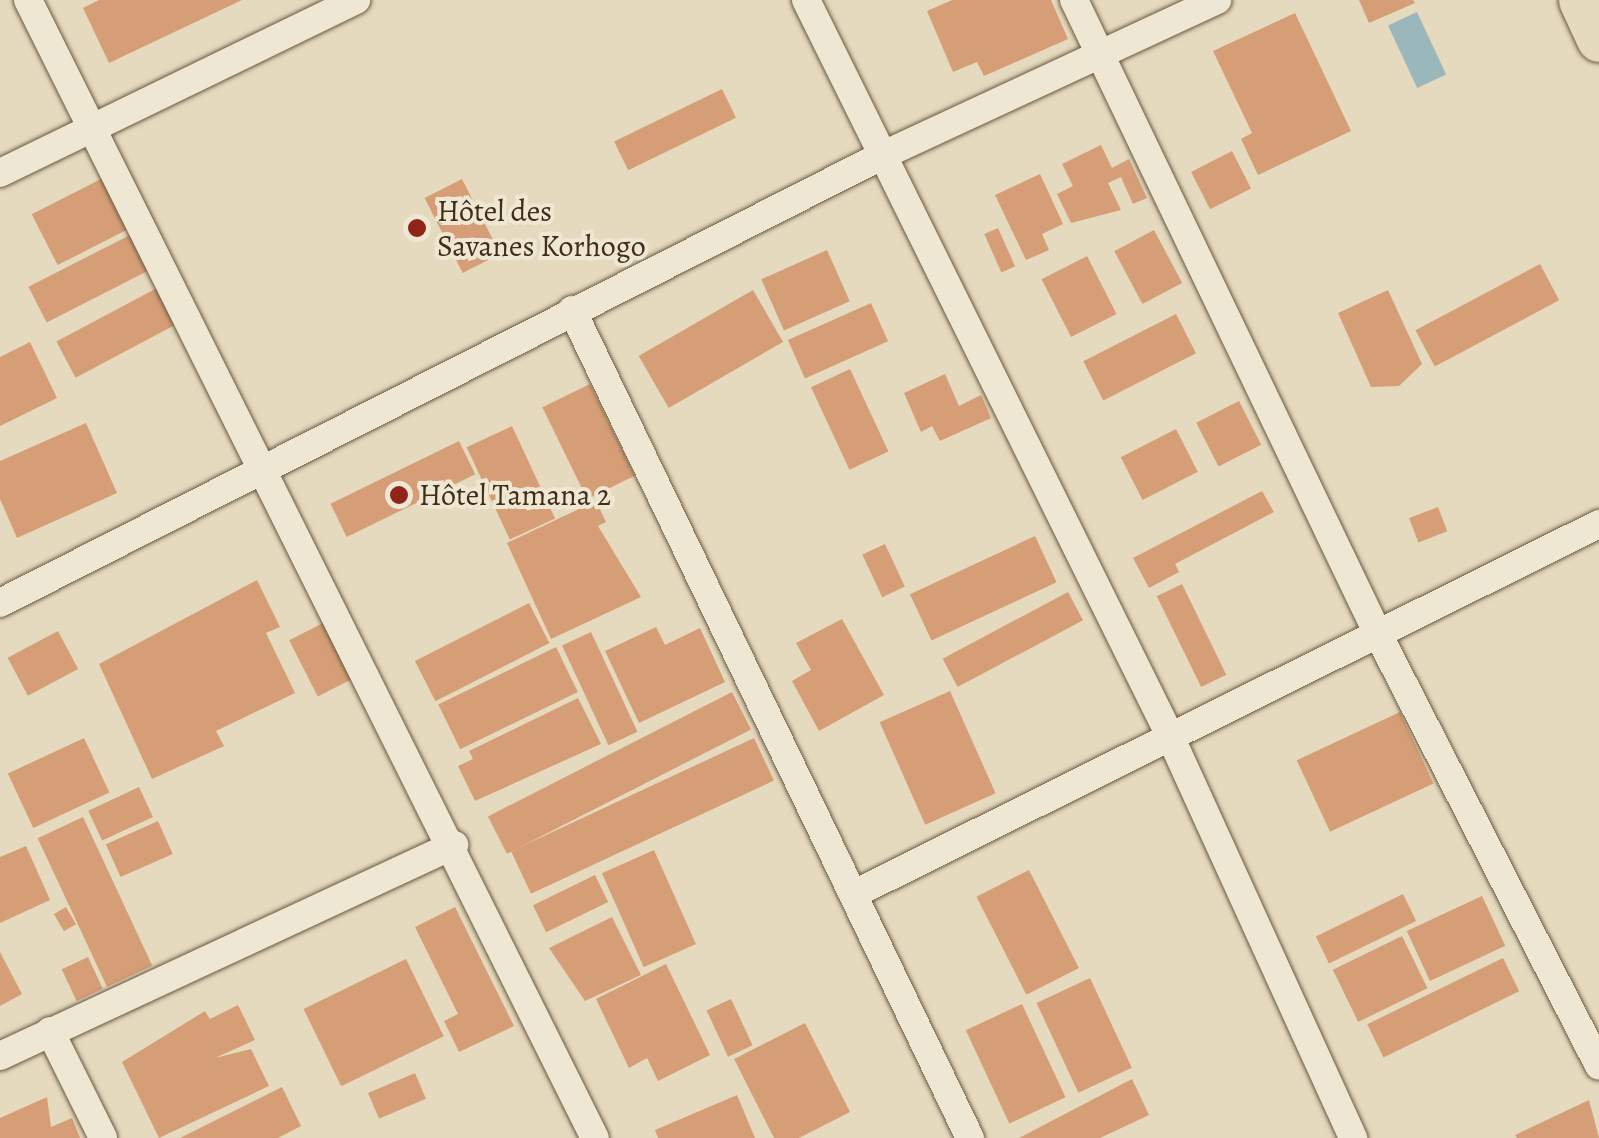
<!DOCTYPE html>
<meta charset="utf-8">
<style>
body{margin:0}
#map{position:relative;width:1599px;height:1138px;overflow:hidden;background:#e5dabd;font-family:Alegreya,serif}
div>[style]{position:absolute}
.water>*{inset:0;background:#9ab8bb;transform-origin:0 0}
.building>*{inset:0;background:#d69e76;transform-origin:0 0}
.roads{filter:drop-shadow(0 0 2px #6b5940) drop-shadow(0 0 2px #6b5940)}
.minor>*{height:28px;margin:-14px;padding:0 14px;transform-origin:14px;border-radius:14px;background:#eee7d4}
.primary>*{height:45px;margin:-22.5px;padding:0 22.5px;transform-origin:22.5px;border-radius:22.5px;background:#e5dabd}
.dots>*{width:28px;height:28px;translate:-50% -50%;box-sizing:border-box;border:5px solid #eee7d4;border-radius:50%}
span{translate:-50% -50%;white-space:nowrap;text-align:center;line-height:1.15;-webkit-text-stroke:8px #eee7d4;paint-order:stroke}
.poi-label{font-size:30px;color:#422e16}
.left{translate:0 -50%;text-align:left}
</style>
<div id="map">
<div class="water">
<div style="left:1417px;top:12px;width:69px;height:32px;rotate:65deg"></div>
</div>
<div class="building">
<div style="clip-path:polygon(99px 0,242px 0,109px 63px,83px 8px)"></div>
<div style="clip-path:polygon(952px 0,1051px 0,1068px 39px,984px 76px,977px 62px,953px 72px,927px 11px)"></div>
<div style="clip-path:polygon(1359px 0,1413px 0,1415px 3px,1369px 23px)"></div>
<div style="clip-path:polygon(1295px 13px,1351px 131px,1258px 175px,1241px 139px,1252px 133px,1213px 51px)"></div>
<div style="left:722px;top:89px;width:32px;height:120px;rotate:64deg"></div>
<div style="clip-path:polygon(1101px 145px,1112px 168px,1129px 159px,1147px 198px,1133px 204px,1121px 177px,1108px 183px,1121px 210px,1071px 223px,1057px 194px,1073px 186px,1062px 164px)"></div>
<div style="left:1232px;top:151px;width:42px;height:46px;rotate:63deg"></div>
<div style="clip-path:polygon(1040px 174px,1063px 224px,1042px 234px,1049px 250px,1026px 260px,995px 195px)"></div>
<div style="left:103px;top:178px;width:57px;height:80px;rotate:63deg"></div>
<div style="left:462px;top:179px;width:84px;height:42px;rotate:63deg"></div>
<div style="left:998px;top:228px;width:42px;height:15px;rotate:66deg"></div>
<div style="left:1154px;top:230px;width:60px;height:45px;rotate:62deg"></div>
<div style="left:130px;top:235px;width:40px;height:114px;rotate:63deg"></div>
<div style="left:827px;top:250px;width:56px;height:72px;rotate:66deg"></div>
<div style="left:1087px;top:256px;width:65px;height:51px;rotate:63deg"></div>
<div style="left:1540px;top:264px;width:41px;height:141px;rotate:62deg"></div>
<div style="left:157px;top:288px;width:41px;height:114px;rotate:62deg"></div>
<div style="left:753px;top:290px;width:60px;height:132px;rotate:60deg"></div>
<div style="clip-path:polygon(1388px 290px,1422px 364px,1399px 386px,1371px 387px,1338px 313px)"></div>
<div style="left:871px;top:303px;width:42px;height:91px;rotate:66deg"></div>
<div style="left:1176px;top:314px;width:44px;height:104px;rotate:63deg"></div>
<div style="clip-path:polygon(30px 342px,57px 398px,0 426px,0 357px)"></div>
<div style="left:850px;top:369px;width:91px;height:43px;rotate:65deg"></div>
<div style="clip-path:polygon(945px 374px,959px 406px,981px 395px,991px 418px,940px 441px,932px 426px,921px 432px,904px 393px)"></div>
<div style="left:590px;top:384px;width:102px;height:53px;rotate:64deg"></div>
<div style="left:1239px;top:401px;width:49px;height:48px;rotate:63deg"></div>
<div style="clip-path:polygon(86px 423px,117px 493px,17px 538px,0 499px,0 461px)"></div>
<div style="left:512px;top:426px;width:102px;height:50px;rotate:65deg"></div>
<div style="left:1176px;top:429px;width:48px;height:62px;rotate:63deg"></div>
<div style="left:459px;top:441px;width:37px;height:143px;rotate:64deg"></div>
<div style="clip-path:polygon(1262px 491px,1274px 512px,1175px 564px,1179px 572px,1149px 588px,1133px 558px)"></div>
<div style="clip-path:polygon(596px 501px,606px 522px,598px 526px,641px 597px,551px 639px,507px 543px)"></div>
<div style="left:1438px;top:507px;width:26px;height:31px;rotate:69deg"></div>
<div style="left:1035px;top:536px;width:51px;height:138px;rotate:65deg"></div>
<div style="left:885px;top:544px;width:47px;height:25px;rotate:65deg"></div>
<div style="clip-path:polygon(257px 580px,280px 627px,266px 633px,295px 693px,216px 731px,224px 746px,152px 779px,99px 664px)"></div>
<div style="left:1182px;top:584px;width:101px;height:28px;rotate:64deg"></div>
<div style="left:1068px;top:592px;width:32px;height:142px;rotate:62deg"></div>
<div style="left:529px;top:603px;width:45px;height:128px;rotate:63deg"></div>
<div style="clip-path:polygon(842px 619px,884px 695px,819px 731px,792px 681px,811px 670px,796px 643px)"></div>
<div style="left:323px;top:623px;width:63px;height:38px;rotate:63deg"></div>
<div style="clip-path:polygon(656px 627px,665px 645px,700px 628px,725px 682px,639px 723px,605px 651px)"></div>
<div style="left:58px;top:631px;width:43px;height:57px;rotate:62deg"></div>
<div style="left:591px;top:632px;width:110px;height:32px;rotate:65deg"></div>
<div style="left:556px;top:647px;width:50px;height:131px;rotate:64deg"></div>
<div style="left:950px;top:691px;width:112px;height:77px;rotate:66deg"></div>
<div style="left:732px;top:692px;width:42px;height:274px;rotate:63deg"></div>
<div style="clip-path:polygon(578px 698px,601px 744px,475px 801px,458px 766px,473px 759px,469px 751px)"></div>
<div style="left:1400px;top:712px;width:79px;height:114px;rotate:65deg"></div>
<div style="left:84px;top:738px;width:60px;height:84px;rotate:65deg"></div>
<div style="left:754px;top:738px;width:47px;height:268px;rotate:65deg"></div>
<div style="left:139px;top:787px;width:33px;height:56px;rotate:65deg"></div>
<div style="left:83px;top:817px;width:164px;height:50px;rotate:65deg"></div>
<div style="left:158px;top:821px;width:36px;height:57px;rotate:66deg"></div>
<div style="clip-path:polygon(26px 846px,50px 900px,0 923px,0 857px)"></div>
<div style="left:654px;top:850px;width:103px;height:57px;rotate:66deg"></div>
<div style="left:1029px;top:870px;width:110px;height:59px;rotate:63deg"></div>
<div style="left:595px;top:875px;width:30px;height:69px;rotate:64deg"></div>
<div style="left:1403px;top:894px;width:30px;height:97px;rotate:64deg"></div>
<div style="left:1482px;top:896px;width:55px;height:83px;rotate:65deg"></div>
<div style="left:66px;top:907px;width:20px;height:14px;rotate:60deg"></div>
<div style="clip-path:polygon(455px 907px,514px 1026px,459px 1052px,444px 1021px,458px 1014px,415px 927px)"></div>
<div style="clip-path:polygon(612px 917px,641px 975px,585px 1001px,549px 948px)"></div>
<div style="left:1402px;top:936px;width:58px;height:77px;rotate:64deg"></div>
<div style="clip-path:polygon(0 952px,22px 994px,0 1006px)"></div>
<div style="left:88px;top:957px;width:35px;height:29px;rotate:65deg"></div>
<div style="left:1503px;top:958px;width:37px;height:151px;rotate:64deg"></div>
<div style="left:406px;top:959px;width:86px;height:114px;rotate:64deg"></div>
<div style="clip-path:polygon(666px 964px,710px 1055px,658px 1081px,647px 1058px,629px 1068px,596px 999px)"></div>
<div style="left:1090px;top:978px;width:99px;height:59px;rotate:65deg"></div>
<div style="left:731px;top:999px;width:51px;height:27px;rotate:65deg"></div>
<div style="left:1022px;top:1004px;width:103px;height:62px;rotate:65deg"></div>
<div style="clip-path:polygon(238px 1005px,255px 1040px,215px 1058px,251px 1049px,269px 1086px,159px 1138px,122px 1062px,205px 1011px,210px 1019px)"></div>
<div style="clip-path:polygon(805px 1023px,850px 1112px,799px 1138px,774px 1138px,734px 1059px)"></div>
<div style="left:415px;top:1073px;width:28px;height:51px;rotate:67deg"></div>
<div style="clip-path:polygon(1132px 1079px,1149px 1115px,1100px 1138px,1019px 1138px)"></div>
<div style="clip-path:polygon(282px 1087px,301px 1126px,278px 1138px,180px 1138px)"></div>
<div style="clip-path:polygon(737px 1095px,755px 1138px,658px 1138px,655px 1130px)"></div>
<div style="clip-path:polygon(47px 1097px,51px 1127px,72px 1118px,80px 1138px,0 1138px,0 1118px)"></div>
<div style="clip-path:polygon(1589px 1100px,1599px 1138px,1517px 1138px,1515px 1135px)"></div>
</div>
<div class="roads">
<div class="minor">
<div style="left:28px;top:0;width:1271px;rotate:63.52deg"></div>
<div style="left:806px;top:0;width:821px;rotate:63.68deg"></div>
<div style="left:1170px;top:736px;width:442px;rotate:65.5deg"></div>
<div style="left:1074px;top:0;width:701px;rotate:64.39deg"></div>
<div style="left:1377px;top:632px;width:487px;rotate:62.9deg"></div>
<div style="left:0;top:173px;width:396px;rotate:-25.9deg"></div>
<div style="left:572px;top:310px;width:919px;rotate:64.33deg"></div>
<div style="left:0;top:603px;width:986px;rotate:-26.9deg"></div>
<div style="left:879px;top:157px;width:373px;rotate:-24.9deg"></div>
<div style="left:856px;top:893px;width:830px;rotate:-26.41deg"></div>
<div style="left:50px;top:1031px;width:119px;rotate:63.6deg"></div>
<div style="left:0;top:1056px;width:501px;rotate:-24.93deg"></div>
</div>
<div class="primary">
<div style="left:1581px;top:0;width:43px;rotate:65.2deg"></div>
</div>
</div>
<div class="dots">
<div style="left:417px;top:228px;background:#8f2418"></div>
<div style="left:399px;top:495px;background:#8f2418"></div>
</div>
<div class="poi-label">
<span class="left" style="left:437px;top:228px">Hôtel des<br>Savanes Korhogo</span>
<span class="left" style="left:419px;top:495px">Hôtel Tamana 2</span>
</div>
</div>
